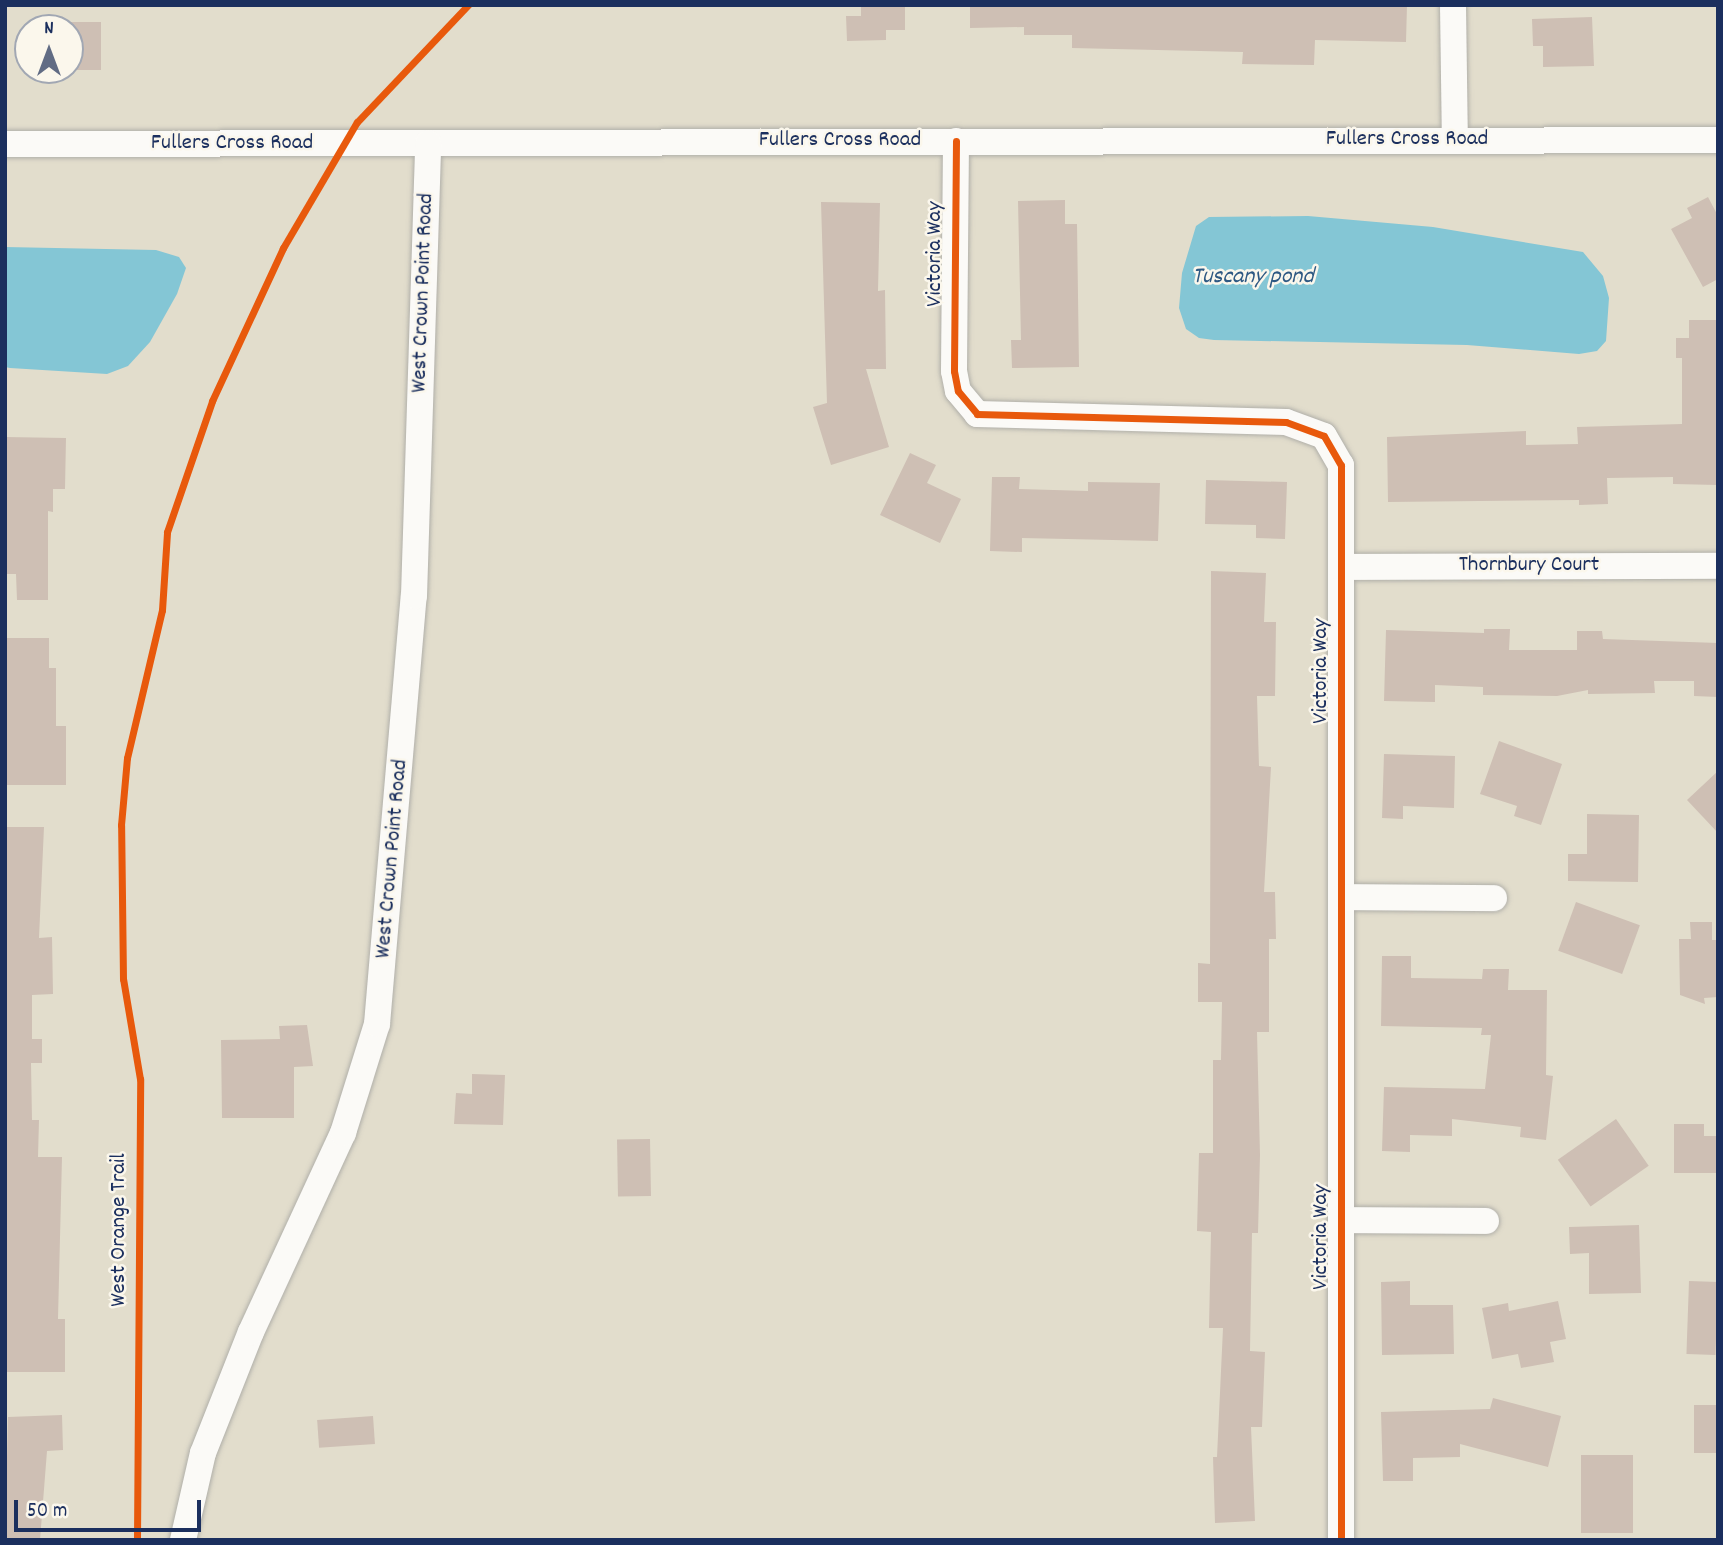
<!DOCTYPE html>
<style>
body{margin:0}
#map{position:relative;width:1723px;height:1545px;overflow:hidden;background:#e2ddcc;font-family:Dekko,sans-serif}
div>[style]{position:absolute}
.water>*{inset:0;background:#84c6d5}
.building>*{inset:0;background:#cebfb4;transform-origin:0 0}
.roads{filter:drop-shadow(0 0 2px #b0afa9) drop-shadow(0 0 2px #b0afa9)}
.minor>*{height:26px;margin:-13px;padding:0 13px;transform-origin:13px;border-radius:13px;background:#fbfaf7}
.cycleway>*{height:7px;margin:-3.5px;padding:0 3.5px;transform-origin:3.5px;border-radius:3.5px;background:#e8590c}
span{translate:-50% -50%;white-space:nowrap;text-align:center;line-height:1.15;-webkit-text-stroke:5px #fbf7ec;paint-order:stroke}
.street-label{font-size:23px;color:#1b2f5e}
.water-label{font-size:24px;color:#2e5983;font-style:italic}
.frame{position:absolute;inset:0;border:7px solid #1b2f5e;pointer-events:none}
.north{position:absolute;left:14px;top:14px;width:70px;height:70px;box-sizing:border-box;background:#fbf7ec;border:2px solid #a1a7b3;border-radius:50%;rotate:0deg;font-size:19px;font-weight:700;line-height:28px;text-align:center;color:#1b2f5e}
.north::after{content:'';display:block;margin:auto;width:24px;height:32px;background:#616c84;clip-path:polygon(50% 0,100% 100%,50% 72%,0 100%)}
.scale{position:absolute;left:14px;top:1500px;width:187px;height:32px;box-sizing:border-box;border:4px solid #1b2f5e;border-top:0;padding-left:9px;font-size:21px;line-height:24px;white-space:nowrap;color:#1b2f5e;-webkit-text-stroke:5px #fbf7ec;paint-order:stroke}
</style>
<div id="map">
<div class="water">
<div style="clip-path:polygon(1308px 216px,1433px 227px,1583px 252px,1603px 276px,1609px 298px,1606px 341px,1597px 351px,1579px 354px,1467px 345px,1214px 340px,1199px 338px,1186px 329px,1179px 308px,1182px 273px,1196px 226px,1209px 217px)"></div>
<div style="clip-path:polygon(5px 247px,156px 250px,179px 257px,186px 268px,177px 294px,150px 342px,128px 366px,107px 374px,10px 368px,5px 367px)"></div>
</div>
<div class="building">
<div style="clip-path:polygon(861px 5px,905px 6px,905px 30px,886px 30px,886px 40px,847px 41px,846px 16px,861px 16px)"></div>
<div style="clip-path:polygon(970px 5px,1407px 5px,1406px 42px,1315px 40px,1314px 65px,1242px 64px,1243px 52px,1072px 48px,1072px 35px,1024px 35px,1024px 27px,970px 28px)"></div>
<div style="clip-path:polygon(1592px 17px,1594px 66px,1543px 67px,1543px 46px,1533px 46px,1532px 19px)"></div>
<div style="left:70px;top:22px;width:31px;height:48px"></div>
<div style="clip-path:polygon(1708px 197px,1718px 216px,1718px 279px,1703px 287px,1671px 229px,1692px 218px,1687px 208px)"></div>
<div style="clip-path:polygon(1065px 200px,1065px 224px,1077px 224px,1079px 367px,1012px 368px,1011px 340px,1021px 340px,1018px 201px)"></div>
<div style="clip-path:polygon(821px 202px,880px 203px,878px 291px,885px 290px,886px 369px,866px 369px,889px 447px,831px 465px,813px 407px,827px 403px)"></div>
<div style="clip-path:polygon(1689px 320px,1718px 320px,1718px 485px,1673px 484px,1673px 477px,1607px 478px,1608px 504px,1579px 505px,1579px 500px,1388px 502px,1387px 437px,1526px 431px,1526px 445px,1578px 444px,1577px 427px,1682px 424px,1682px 358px,1676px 358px,1676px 338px,1689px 338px)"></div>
<div style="clip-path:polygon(5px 437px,66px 438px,65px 489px,53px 489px,53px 512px,48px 511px,48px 600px,17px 600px,16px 574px,7px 574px)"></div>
<div style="clip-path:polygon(910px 453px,936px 465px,927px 483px,961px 499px,940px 543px,880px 515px)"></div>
<div style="clip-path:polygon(992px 477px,1020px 477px,1019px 489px,1088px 491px,1088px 482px,1160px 483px,1158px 541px,1022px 538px,1022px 552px,990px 551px)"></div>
<div style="clip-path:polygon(1206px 480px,1287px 482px,1285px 539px,1256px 538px,1256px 525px,1205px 524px)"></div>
<div style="clip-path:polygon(1211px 571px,1266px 573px,1264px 622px,1276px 622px,1275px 696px,1257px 696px,1259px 766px,1271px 767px,1264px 892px,1275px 892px,1276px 939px,1269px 939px,1269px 1032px,1257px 1032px,1260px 1155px,1258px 1233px,1252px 1233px,1250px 1351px,1265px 1352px,1262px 1427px,1251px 1427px,1255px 1521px,1215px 1523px,1213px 1457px,1217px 1457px,1223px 1328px,1209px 1328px,1211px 1232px,1197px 1231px,1199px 1153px,1213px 1153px,1213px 1060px,1221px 1060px,1222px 1002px,1198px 1002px,1198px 963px,1210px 964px)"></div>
<div style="clip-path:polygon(1484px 629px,1510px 629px,1509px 650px,1577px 650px,1577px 631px,1602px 631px,1603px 639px,1718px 643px,1718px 697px,1694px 696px,1694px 681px,1654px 681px,1655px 693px,1588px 694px,1588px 690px,1557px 696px,1483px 695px,1483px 687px,1435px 685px,1435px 702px,1384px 701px,1386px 630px,1484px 633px)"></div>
<div style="clip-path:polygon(5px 638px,49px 638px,49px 668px,56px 668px,56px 726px,66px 726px,66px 785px,5px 785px)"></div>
<div style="clip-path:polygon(1499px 741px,1562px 764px,1541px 825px,1514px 816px,1517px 806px,1480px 794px)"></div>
<div style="clip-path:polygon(1384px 754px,1455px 756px,1454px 808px,1403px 806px,1403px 819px,1382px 818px)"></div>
<div style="clip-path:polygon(1718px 771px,1718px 833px,1687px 800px)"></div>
<div style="clip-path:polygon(1587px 814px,1639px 815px,1638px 882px,1568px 881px,1568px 854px,1587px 854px)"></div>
<div style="clip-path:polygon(5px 827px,44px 827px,39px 938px,52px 937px,53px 994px,32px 995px,32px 1039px,42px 1039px,42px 1063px,31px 1063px,32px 1120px,39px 1120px,38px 1157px,62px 1157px,58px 1319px,65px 1319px,65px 1372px,5px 1372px)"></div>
<div style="left:1576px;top:902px;width:68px;height:52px;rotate:20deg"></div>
<div style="clip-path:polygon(1690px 922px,1712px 922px,1712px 940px,1718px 940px,1718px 997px,1704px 998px,1705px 1004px,1680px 995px,1679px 939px,1691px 939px)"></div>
<div style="clip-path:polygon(1382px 956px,1411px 956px,1411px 978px,1482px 979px,1483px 969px,1509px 969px,1508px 990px,1547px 990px,1546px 1075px,1553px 1076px,1546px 1140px,1520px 1137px,1521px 1127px,1452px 1119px,1452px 1136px,1410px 1135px,1410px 1152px,1382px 1151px,1384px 1087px,1485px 1089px,1491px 1035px,1481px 1035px,1482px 1028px,1381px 1026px)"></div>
<div style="clip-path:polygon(307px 1025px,313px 1066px,294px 1067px,294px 1118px,222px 1118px,221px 1040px,280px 1039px,279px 1026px)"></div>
<div style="clip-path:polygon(472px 1074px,505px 1075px,503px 1125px,454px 1124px,456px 1093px,472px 1094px)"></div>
<div style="left:1616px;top:1119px;width:57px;height:71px;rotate:55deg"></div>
<div style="clip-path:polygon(1674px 1124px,1704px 1124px,1704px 1136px,1718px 1136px,1718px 1173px,1674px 1173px)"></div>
<div style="left:650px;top:1139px;width:57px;height:33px;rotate:89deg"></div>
<div style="clip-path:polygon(1639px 1225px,1641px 1293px,1589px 1294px,1589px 1253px,1570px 1254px,1569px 1227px)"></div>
<div style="clip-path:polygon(1410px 1281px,1410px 1305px,1453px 1305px,1454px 1354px,1382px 1355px,1381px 1282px)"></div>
<div style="left:1689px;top:1281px;width:29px;height:73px;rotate:2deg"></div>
<div style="clip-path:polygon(1558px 1301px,1566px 1339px,1550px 1342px,1554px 1362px,1521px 1368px,1518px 1354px,1492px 1359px,1482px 1308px,1508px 1303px,1509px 1311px)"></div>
<div style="clip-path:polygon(1493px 1398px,1561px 1416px,1548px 1467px,1460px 1444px,1460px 1457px,1413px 1458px,1413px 1481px,1383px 1481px,1381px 1412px,1490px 1409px)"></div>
<div style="left:1694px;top:1405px;width:24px;height:48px"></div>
<div style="clip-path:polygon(62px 1415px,63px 1450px,47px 1451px,40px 1540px,5px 1540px,8px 1417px)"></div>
<div style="left:373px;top:1416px;width:28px;height:56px;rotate:86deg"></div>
<div style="left:1581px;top:1455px;width:52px;height:78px"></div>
</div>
<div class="roads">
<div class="minor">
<div style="left:1453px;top:5px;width:135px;rotate:89.2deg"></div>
<div style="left:956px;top:141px;width:230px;rotate:90.5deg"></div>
<div style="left:954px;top:371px;width:20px;rotate:79deg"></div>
<div style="left:958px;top:391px;width:30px;rotate:50deg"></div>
<div style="left:977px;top:414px;width:309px;rotate:1.5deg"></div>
<div style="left:1286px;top:422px;width:40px;rotate:20.2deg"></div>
<div style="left:1324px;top:436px;width:34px;rotate:60deg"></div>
<div style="left:1341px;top:465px;width:1075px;rotate:90deg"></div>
<div style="left:5px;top:144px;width:1713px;rotate:-0.13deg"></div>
<div style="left:1341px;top:567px;width:377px;rotate:-0.2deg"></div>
<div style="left:1343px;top:897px;width:151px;rotate:0.4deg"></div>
<div style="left:1341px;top:1220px;width:145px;rotate:0.4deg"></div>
<div style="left:183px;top:1540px;width:89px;rotate:-77.1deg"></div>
<div style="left:203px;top:1453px;width:130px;rotate:-68.4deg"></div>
<div style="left:251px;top:1332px;width:219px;rotate:-65.2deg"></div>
<div style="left:343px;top:1133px;width:114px;rotate:-72.7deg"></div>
<div style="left:377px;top:1024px;width:430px;rotate:-85.1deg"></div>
<div style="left:414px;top:596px;width:453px;rotate:-88.2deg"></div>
</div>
</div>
<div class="cycleway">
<div style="left:956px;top:141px;width:230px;rotate:90.5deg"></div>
<div style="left:954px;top:371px;width:20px;rotate:79deg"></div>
<div style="left:958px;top:391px;width:30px;rotate:50deg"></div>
<div style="left:977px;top:414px;width:309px;rotate:1.5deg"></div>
<div style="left:1286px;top:422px;width:40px;rotate:20.2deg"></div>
<div style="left:1324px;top:436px;width:34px;rotate:60deg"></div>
<div style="left:1341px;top:465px;width:1075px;rotate:90deg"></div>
<div style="left:137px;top:1540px;width:461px;rotate:-89.6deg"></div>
<div style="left:140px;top:1079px;width:101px;rotate:-99.6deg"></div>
<div style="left:123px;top:979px;width:154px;rotate:-90.7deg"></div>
<div style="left:121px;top:825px;width:67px;rotate:-84.9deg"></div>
<div style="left:127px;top:758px;width:152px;rotate:-76.7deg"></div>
<div style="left:162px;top:610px;width:78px;rotate:-86.3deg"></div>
<div style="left:167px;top:532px;width:139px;rotate:-71deg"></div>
<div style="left:212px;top:401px;width:169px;rotate:-65.1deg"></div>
<div style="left:283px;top:248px;width:146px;rotate:-59.6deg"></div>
<div style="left:357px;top:122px;width:161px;rotate:-46.5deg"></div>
</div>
<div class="street-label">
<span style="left:1407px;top:140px">Fullers Cross Road</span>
<span style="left:840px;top:141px">Fullers Cross Road</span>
<span style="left:232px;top:144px">Fullers Cross Road</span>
<span style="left:936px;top:254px;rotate:-90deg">Victoria Way</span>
<span style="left:424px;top:293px;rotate:-88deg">West Crown Point Road</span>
<span style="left:1529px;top:566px">Thornbury Court</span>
<span style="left:1322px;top:671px;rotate:-90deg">Victoria Way</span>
<span style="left:393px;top:859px;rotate:-85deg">West Crown Point Road</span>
<span style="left:120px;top:1230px;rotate:-90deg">West Orange Trail</span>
<span style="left:1322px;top:1237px;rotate:-90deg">Victoria Way</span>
</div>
<div class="water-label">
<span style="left:1253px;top:278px">Tuscany pond</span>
</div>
<div class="frame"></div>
<div class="north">N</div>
<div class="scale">50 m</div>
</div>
